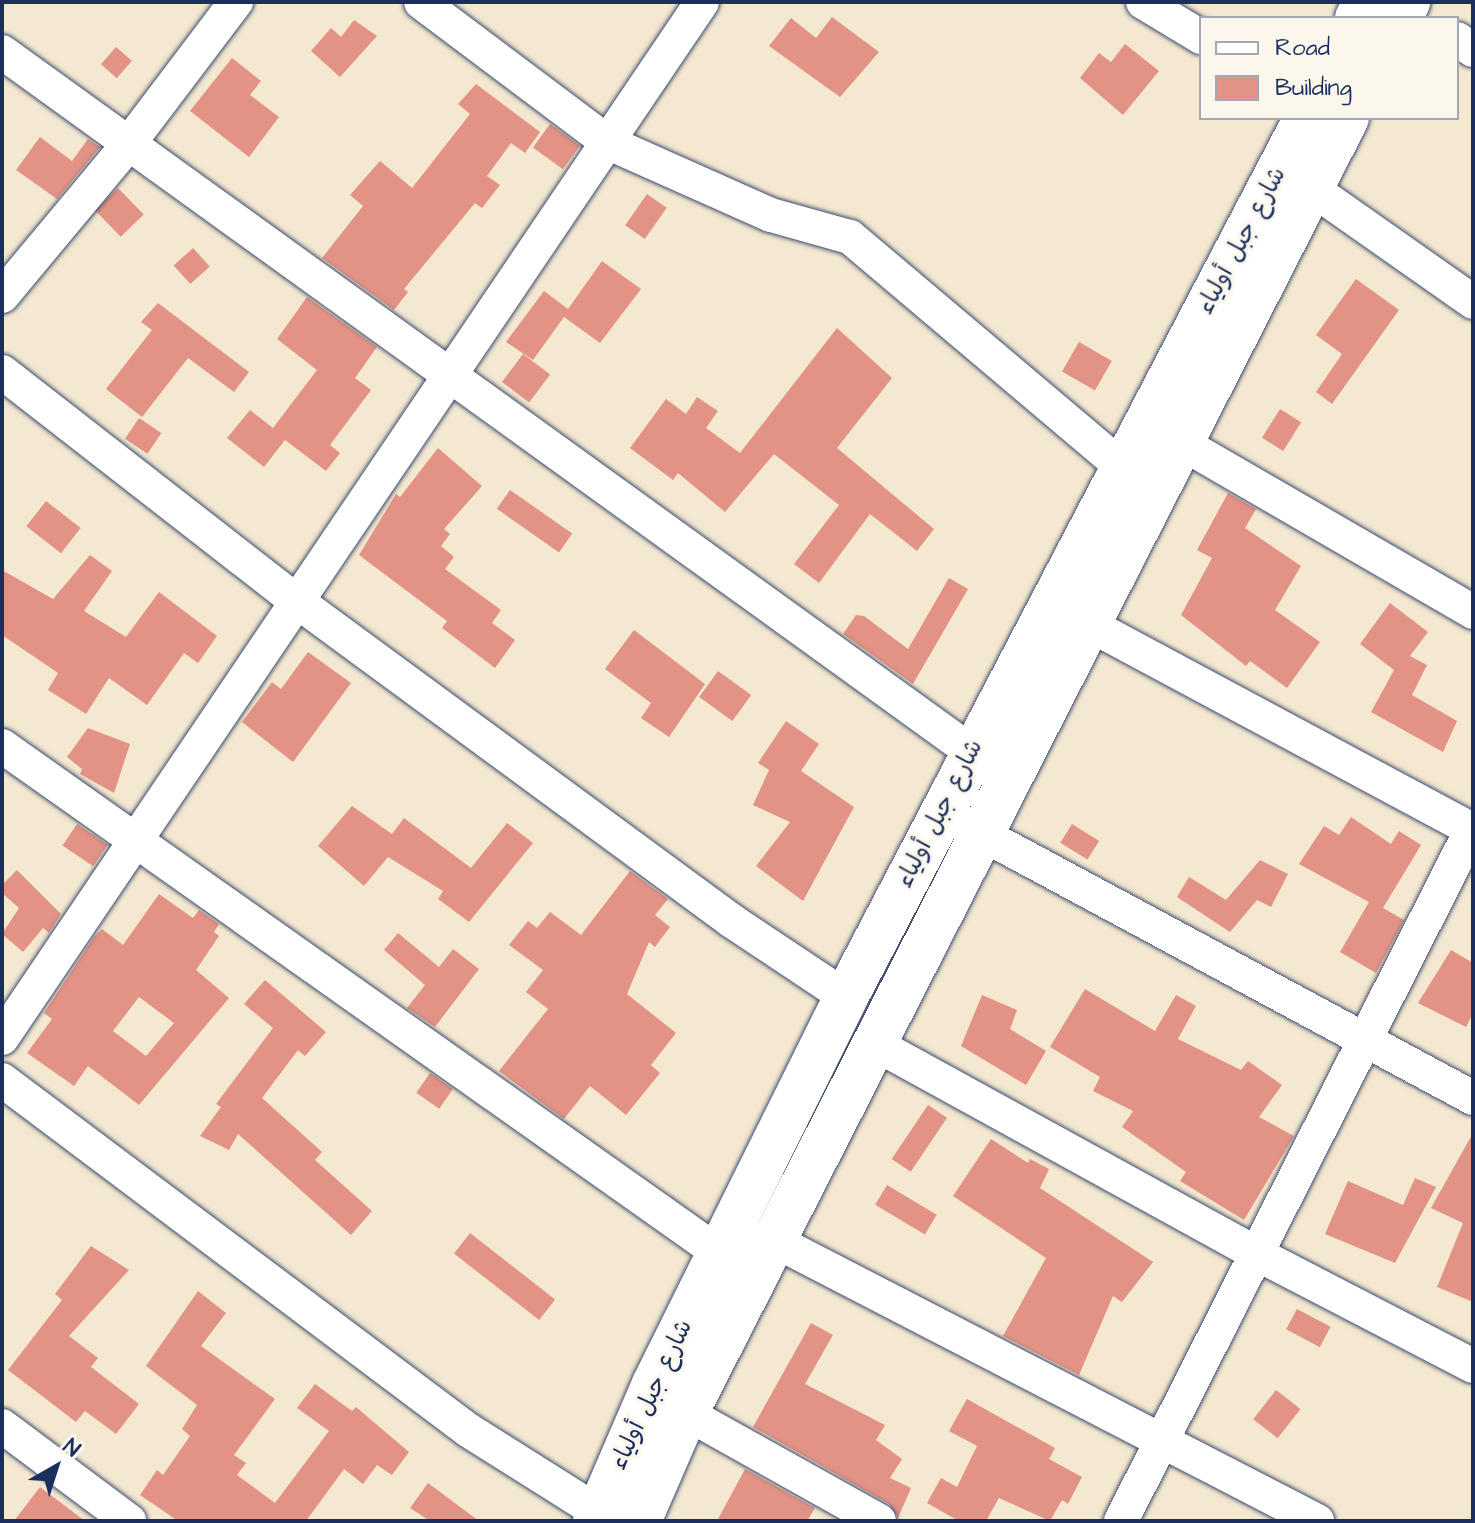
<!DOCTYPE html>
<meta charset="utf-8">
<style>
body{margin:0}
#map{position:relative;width:1475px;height:1523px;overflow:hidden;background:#f4e8d0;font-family:"Architects Daughter","Playpen Sans Arabic",sans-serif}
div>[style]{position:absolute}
.building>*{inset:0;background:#e39386;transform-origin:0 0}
.roads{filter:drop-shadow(0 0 2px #3c4b6f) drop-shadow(0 0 2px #3c4b6f)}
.street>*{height:34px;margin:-17px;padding:0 17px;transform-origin:17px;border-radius:17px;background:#fff}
.primary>*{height:44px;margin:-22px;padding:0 22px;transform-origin:22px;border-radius:22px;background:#fff}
span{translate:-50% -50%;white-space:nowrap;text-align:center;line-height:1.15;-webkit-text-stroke:6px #fbf7ec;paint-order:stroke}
.street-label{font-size:24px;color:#1b2f5e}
.frame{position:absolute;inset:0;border:4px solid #1b2f5e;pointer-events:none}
.legend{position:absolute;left:1199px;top:16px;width:260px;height:104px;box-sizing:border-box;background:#fbf7ec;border:2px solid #a1a7b3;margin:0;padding:10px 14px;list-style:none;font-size:24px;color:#1b2f5e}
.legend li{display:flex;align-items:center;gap:16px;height:40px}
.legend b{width:40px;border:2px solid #a1a7b3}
.north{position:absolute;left:16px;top:1427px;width:80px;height:80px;-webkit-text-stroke:6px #fbf7ec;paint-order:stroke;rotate:39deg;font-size:22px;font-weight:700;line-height:32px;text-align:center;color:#1b2f5e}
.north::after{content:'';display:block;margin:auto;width:28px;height:36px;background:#1b2f5e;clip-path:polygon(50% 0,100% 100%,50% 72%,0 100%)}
</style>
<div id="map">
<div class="building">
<div style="clip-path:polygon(832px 17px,879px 52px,840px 97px,769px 46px,791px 18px,816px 38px)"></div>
<div style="clip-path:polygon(354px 20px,377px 36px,340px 77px,311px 51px,331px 28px,341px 37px)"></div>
<div style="clip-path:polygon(1125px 44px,1159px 71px,1123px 115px,1080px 78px,1099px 53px,1111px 62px)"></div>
<div style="left:116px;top:47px;width:21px;height:23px;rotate:41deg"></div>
<div style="clip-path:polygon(232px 58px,261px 81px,250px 95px,279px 117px,249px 157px,190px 111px)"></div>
<div style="clip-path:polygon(476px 84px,540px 132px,525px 153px,511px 143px,487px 176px,500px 185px,482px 208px,475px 203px,404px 289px,408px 292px,394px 310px,322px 258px,363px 206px,350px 195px,380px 161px,412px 188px,470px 114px,458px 104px)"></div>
<div style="left:550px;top:124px;width:37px;height:29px;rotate:36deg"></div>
<div style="clip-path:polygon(40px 137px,72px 161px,88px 139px,100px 147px,57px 199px,16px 170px)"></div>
<div style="left:118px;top:188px;width:37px;height:32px;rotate:46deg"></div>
<div style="left:647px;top:194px;width:24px;height:38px;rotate:35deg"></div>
<div style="left:193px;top:248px;width:25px;height:26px;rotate:48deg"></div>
<div style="clip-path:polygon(602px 261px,641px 289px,600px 343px,564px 317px,533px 360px,506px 342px,544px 291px,568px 309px)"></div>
<div style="clip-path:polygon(1356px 279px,1399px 310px,1332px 404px,1316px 392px,1342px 354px,1316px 335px)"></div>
<div style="clip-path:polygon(307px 297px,377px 347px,355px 378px,371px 390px,330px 445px,340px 453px,326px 471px,285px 440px,264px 467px,227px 438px,250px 410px,273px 428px,317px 370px,277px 339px)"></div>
<div style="clip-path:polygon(158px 303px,249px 372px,234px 392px,188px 358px,142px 417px,106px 389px,152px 330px,141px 322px)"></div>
<div style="clip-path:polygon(837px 328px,892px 378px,837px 448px,934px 529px,917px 551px,870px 514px,819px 583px,794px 564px,839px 505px,774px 454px,725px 512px,678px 473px,673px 480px,630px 448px,666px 399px,686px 414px,697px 397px,718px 411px,706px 428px,740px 453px)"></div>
<div style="left:1079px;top:342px;width:38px;height:34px;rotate:30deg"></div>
<div style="left:523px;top:354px;width:34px;height:35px;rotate:37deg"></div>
<div style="left:1280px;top:409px;width:25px;height:34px;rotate:32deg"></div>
<div style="left:139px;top:418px;width:27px;height:25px;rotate:34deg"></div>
<div style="clip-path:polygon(438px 448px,482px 486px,444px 529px,450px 534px,441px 546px,454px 557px,445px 569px,501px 610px,492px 623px,515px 640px,495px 668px,442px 628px,447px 621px,359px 555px,396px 494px,400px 497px)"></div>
<div style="left:510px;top:490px;width:76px;height:23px;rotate:35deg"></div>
<div style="clip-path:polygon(1228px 493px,1256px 509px,1245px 528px,1301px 566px,1275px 610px,1320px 642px,1287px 688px,1250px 661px,1246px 666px,1181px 615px,1212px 558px,1197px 550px)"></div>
<div style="left:46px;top:501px;width:44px;height:32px;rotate:38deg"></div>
<div style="clip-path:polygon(90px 555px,112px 571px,84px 611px,126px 637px,159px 592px,217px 636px,198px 663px,184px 653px,147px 705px,109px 678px,86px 714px,48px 690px,58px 673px,2px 635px,2px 570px,53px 599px)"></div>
<div style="clip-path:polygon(949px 578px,968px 589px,913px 684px,843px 634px,856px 615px,864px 616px,908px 649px)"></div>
<div style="clip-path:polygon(1390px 603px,1428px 632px,1410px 656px,1427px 665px,1412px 695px,1457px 721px,1443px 752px,1371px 712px,1394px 670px,1360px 644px)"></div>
<div style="clip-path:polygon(634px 630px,705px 684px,669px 737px,641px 718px,651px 703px,605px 669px)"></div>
<div style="clip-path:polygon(308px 652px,351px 683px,293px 762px,242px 722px,272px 682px,281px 689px)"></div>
<div style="left:718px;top:671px;width:41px;height:32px;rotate:36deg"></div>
<div style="clip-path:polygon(786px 721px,819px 744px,801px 771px,854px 807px,803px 901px,756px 866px,790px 822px,753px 805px,769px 770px,758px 763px)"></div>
<div style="clip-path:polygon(88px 728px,130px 744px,114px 793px,80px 774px,82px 769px,67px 757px)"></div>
<div style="clip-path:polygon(352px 806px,392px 834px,404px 818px,471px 868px,507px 823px,533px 843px,469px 922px,438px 899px,443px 891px,388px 857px,364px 886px,318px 846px)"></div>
<div style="clip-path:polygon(1351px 817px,1391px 844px,1399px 831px,1421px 845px,1383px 908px,1404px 920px,1376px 973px,1340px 952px,1369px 902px,1299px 864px,1324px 826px,1339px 835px)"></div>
<div style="left:77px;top:824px;width:37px;height:26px;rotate:34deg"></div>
<div style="left:1072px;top:824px;width:32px;height:22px;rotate:32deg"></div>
<div style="clip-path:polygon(1260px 860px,1288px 874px,1271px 907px,1257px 900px,1230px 932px,1177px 897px,1189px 877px,1226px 900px)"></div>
<div style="clip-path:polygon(17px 870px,61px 914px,49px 933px,43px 928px,23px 952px,2px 934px,19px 908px,2px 893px,2px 885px)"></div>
<div style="clip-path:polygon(630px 871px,668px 899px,655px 915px,670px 927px,655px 947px,649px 942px,627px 994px,676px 1033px,651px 1065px,660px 1073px,626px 1115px,590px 1086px,564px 1119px,499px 1071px,548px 1009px,526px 992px,543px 970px,509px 945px,528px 921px,537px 928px,550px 912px,581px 935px)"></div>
<div style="clip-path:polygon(evenodd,159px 894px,193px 918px,199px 910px,219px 924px,214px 932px,219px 936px,196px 970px,229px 998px,139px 1105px,88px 1066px,74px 1086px,27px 1053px,52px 1019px,44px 1013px,94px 937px,102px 929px,123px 945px,159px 894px,139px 997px,174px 1023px,146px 1056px,113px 1031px,139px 997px)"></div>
<div style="clip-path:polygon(398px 933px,439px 967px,453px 949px,479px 969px,435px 1027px,407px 1008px,425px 985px,384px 950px)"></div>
<div style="clip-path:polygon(1451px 950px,1473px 963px,1473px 1013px,1466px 1027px,1418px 1003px)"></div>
<div style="clip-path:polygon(265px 980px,326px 1032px,305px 1056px,298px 1050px,262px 1098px,322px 1152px,315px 1160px,372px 1211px,351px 1235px,238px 1134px,229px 1150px,200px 1136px,221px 1107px,216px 1104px,273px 1028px,244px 1004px)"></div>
<div style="clip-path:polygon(1085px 989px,1155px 1031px,1176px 995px,1196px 1006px,1178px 1039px,1241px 1070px,1248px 1061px,1282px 1085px,1259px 1117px,1294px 1136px,1244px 1220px,1180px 1181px,1186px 1172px,1122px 1127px,1133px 1111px,1093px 1091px,1100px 1077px,1050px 1047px)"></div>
<div style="clip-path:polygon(982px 995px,1017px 1010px,1010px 1029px,1046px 1051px,1026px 1085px,961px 1046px)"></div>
<div style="left:430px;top:1073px;width:28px;height:24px;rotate:35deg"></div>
<div style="left:928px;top:1105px;width:23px;height:65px;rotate:34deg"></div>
<div style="clip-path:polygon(1473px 1133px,1473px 1302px,1437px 1287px,1463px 1223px,1431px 1208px)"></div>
<div style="clip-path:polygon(991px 1139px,1028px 1163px,1030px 1159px,1049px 1169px,1040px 1188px,1153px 1262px,1122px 1302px,1113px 1296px,1079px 1375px,1003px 1336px,1046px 1258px,953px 1196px)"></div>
<div style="clip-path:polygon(1415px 1178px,1436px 1187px,1395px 1263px,1325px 1234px,1348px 1181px,1403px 1205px)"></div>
<div style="left:887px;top:1185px;width:58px;height:23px;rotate:31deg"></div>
<div style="left:470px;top:1233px;width:108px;height:26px;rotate:38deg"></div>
<div style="clip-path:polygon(91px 1246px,129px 1270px,69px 1336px,98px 1358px,91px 1367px,139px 1404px,116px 1434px,85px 1411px,76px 1422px,8px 1370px,62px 1300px,55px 1294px)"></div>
<div style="clip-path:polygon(198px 1291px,226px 1313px,201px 1346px,275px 1399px,234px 1455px,246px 1463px,237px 1475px,275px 1503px,329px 1431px,297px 1408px,315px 1384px,352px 1411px,356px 1407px,409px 1452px,392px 1475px,377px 1465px,363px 1484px,344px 1469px,306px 1521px,178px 1521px,140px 1495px,157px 1470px,163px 1475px,190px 1436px,182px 1429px,197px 1405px,146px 1366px)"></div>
<div style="left:1297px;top:1309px;width:38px;height:23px;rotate:28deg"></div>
<div style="clip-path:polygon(811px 1323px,833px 1335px,805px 1384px,885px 1425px,876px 1440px,902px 1459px,890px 1478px,911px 1488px,898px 1518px,889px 1504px,753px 1427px)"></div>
<div style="left:1276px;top:1390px;width:31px;height:37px;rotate:38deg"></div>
<div style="clip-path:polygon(967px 1399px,1055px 1448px,1049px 1459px,1082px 1477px,1068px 1504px,1062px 1500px,1050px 1521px,999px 1498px,986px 1521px,959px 1521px,927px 1503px,941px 1478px,957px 1487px,977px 1446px,949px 1431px)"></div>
<div style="clip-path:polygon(745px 1469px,815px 1508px,807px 1521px,717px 1521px)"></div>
<div style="clip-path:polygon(428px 1483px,479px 1521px,430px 1521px,410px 1508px)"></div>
<div style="clip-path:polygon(40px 1487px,85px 1521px,14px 1521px)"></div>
</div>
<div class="roads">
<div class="street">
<div style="left:421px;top:2px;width:235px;rotate:36.9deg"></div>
<div style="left:609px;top:143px;width:177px;rotate:24deg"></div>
<div style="left:771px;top:215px;width:82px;rotate:15.6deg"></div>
<div style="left:850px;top:237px;width:356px;rotate:40.2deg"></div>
<div style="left:1143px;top:2px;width:68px;rotate:31.1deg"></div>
<div style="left:1457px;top:39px;width:19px;rotate:35deg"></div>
<div style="left:2px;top:52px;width:1196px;rotate:35.82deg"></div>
<div style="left:1311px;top:188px;width:198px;rotate:35.1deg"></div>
<div style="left:2px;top:296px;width:195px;rotate:-50.2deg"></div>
<div style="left:127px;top:146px;width:181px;rotate:-52.9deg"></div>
<div style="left:2px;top:372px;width:370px;rotate:37.9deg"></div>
<div style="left:294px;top:599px;width:544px;rotate:36.32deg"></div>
<div style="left:732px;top:921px;width:137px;rotate:33.7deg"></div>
<div style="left:1180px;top:442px;width:339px;rotate:30.1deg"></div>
<div style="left:1092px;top:626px;width:432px;rotate:28.2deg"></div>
<div style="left:2px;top:746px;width:878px;rotate:35.26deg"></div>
<div style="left:941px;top:812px;width:604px;rotate:28.26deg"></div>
<div style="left:2px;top:1038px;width:1250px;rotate:-55.95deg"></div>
<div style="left:877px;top:1045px;width:434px;rotate:28.8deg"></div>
<div style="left:1257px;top:1254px;width:243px;rotate:27.4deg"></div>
<div style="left:2px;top:1080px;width:583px;rotate:36.91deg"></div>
<div style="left:468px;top:1430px;width:154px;rotate:32.2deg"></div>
<div style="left:777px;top:1242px;width:608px;rotate:27.32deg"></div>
<div style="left:686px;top:1413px;width:221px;rotate:29.2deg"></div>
<div style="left:2px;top:1426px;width:159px;rotate:36.8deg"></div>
<div style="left:1121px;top:1521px;width:778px;rotate:-63.11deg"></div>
</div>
<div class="primary">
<div style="left:1357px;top:18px;width:18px;rotate:-61deg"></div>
<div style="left:1400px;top:18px;width:18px;rotate:-63deg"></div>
<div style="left:595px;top:1521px;width:149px;rotate:-66.7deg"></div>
<div style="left:654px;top:1384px;width:432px;rotate:-63.6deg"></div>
<div style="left:846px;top:997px;width:992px;rotate:-62.38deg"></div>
<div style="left:639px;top:1521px;width:118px;rotate:-66.5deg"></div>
<div style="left:686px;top:1413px;width:1454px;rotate:-62.96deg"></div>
</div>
</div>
<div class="street-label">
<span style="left:1242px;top:241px;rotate:-62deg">شارع جبل أولياء</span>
<span style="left:940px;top:814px;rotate:-63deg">شارع جبل أولياء</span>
<span style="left:652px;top:1395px;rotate:-65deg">شارع جبل أولياء</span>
</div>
<div class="frame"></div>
<ul class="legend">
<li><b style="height:10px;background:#fff"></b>Road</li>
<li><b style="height:22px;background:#e39386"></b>Building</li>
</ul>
<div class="north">N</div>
</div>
